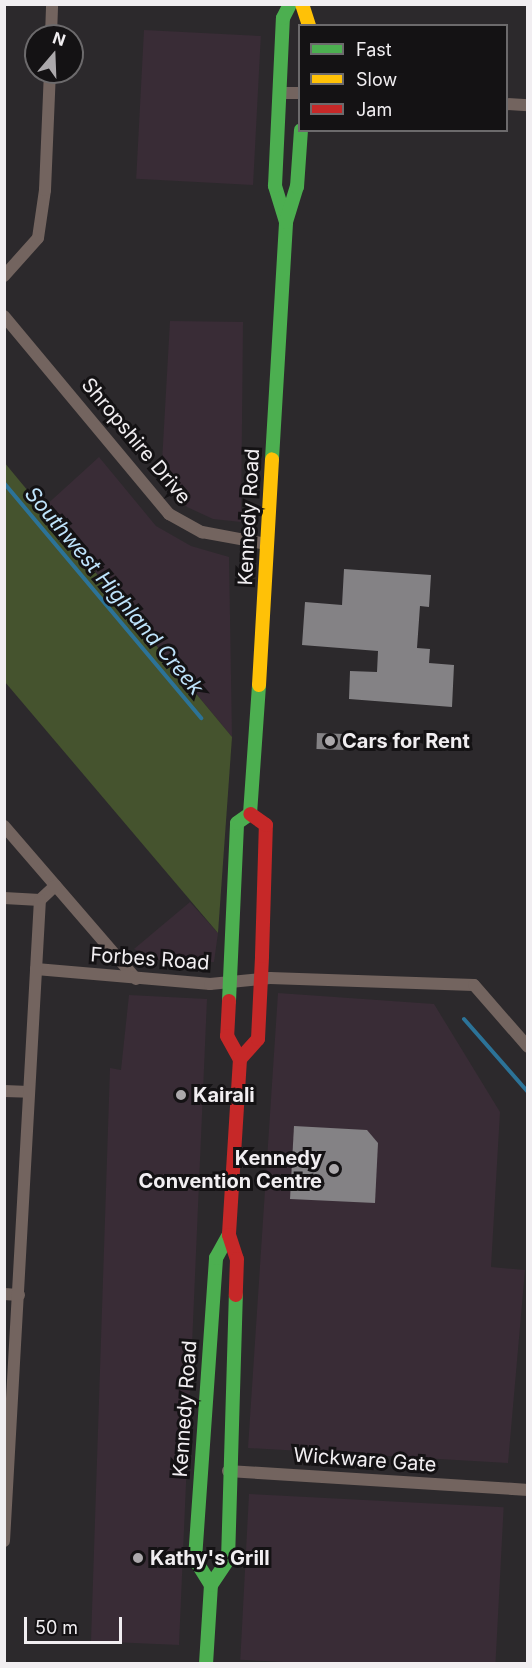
<!DOCTYPE html>
<style>
body{margin:0}
#map{position:relative;width:532px;height:1668px;overflow:hidden;background:#2c292c;font-family:Inter,sans-serif}
div>[style]{position:absolute}
.commercial>*{inset:0;background:#392c36;transform-origin:0 0}
.green>*{inset:0;background:#45532e}
.stream>*{height:4px;margin:-2px;padding:0 2px;transform-origin:2px;border-radius:2px;background:#2c7398}
.building>*{inset:0;background:#848285;transform-origin:0 0}
.street>*{height:12px;margin:-6px;padding:0 6px;transform-origin:6px;border-radius:6px;background:#73645f}
.fast>*{height:14px;margin:-7px;padding:0 7px;transform-origin:7px;border-radius:7px;background:#4caf50}
.slow>*{height:14px;margin:-7px;padding:0 7px;transform-origin:7px;border-radius:7px;background:#ffc107}
.jam>*{height:14px;margin:-7px;padding:0 7px;transform-origin:7px;border-radius:7px;background:#c62828}
.dots>*{width:16px;height:16px;translate:-50% -50%;box-sizing:border-box;border:3px solid #141214;border-radius:50%}
span{translate:-50% -50%;white-space:nowrap;text-align:center;line-height:1.15;-webkit-text-stroke:6px #141214;paint-order:stroke}
.street-label{font-size:20px;color:#f1eef1}
.poi-label{font-size:20px;color:#f1eef1;font-weight:700}
.left{translate:0 -50%;text-align:left}
.right{translate:-100% -50%;text-align:right}
.water-label{font-size:21px;color:#bfe4fc;font-style:italic}
.frame{position:absolute;inset:0;border:6px solid #f1eef1;pointer-events:none}
.legend{position:absolute;left:298px;top:24px;width:210px;height:108px;box-sizing:border-box;background:#141214;border:2px solid #6c6a6c;margin:0;padding:8px 10px;list-style:none;font-size:18px;color:#f1eef1}
.legend li{display:flex;align-items:center;gap:12px;height:30px}
.legend b{width:30px;border:2px solid #6c6a6c}
.north{position:absolute;left:24px;top:24px;width:60px;height:60px;box-sizing:border-box;background:#141214;border:2px solid #6c6a6c;border-radius:50%;rotate:19deg;font-size:16px;font-weight:700;line-height:24px;text-align:center;color:#f1eef1}
.north::after{content:'';display:block;margin:auto;width:21px;height:27px;background:#aca9ac;clip-path:polygon(50% 0,100% 100%,50% 72%,0 100%)}
.scale{position:absolute;left:24px;top:1617px;width:98px;height:27px;box-sizing:border-box;border:3px solid #f1eef1;border-top:0;padding-left:8px;font-size:18px;line-height:21px;white-space:nowrap;color:#f1eef1;-webkit-text-stroke:4px #141214;paint-order:stroke}
</style>
<div id="map">
<div class="commercial">
<div style="left:144px;top:30px;width:117px;height:149px;rotate:3deg"></div>
<div style="clip-path:polygon(170px 321px,243px 322px,241px 522px,213px 519px,187px 507px,161px 480px)"></div>
<div style="clip-path:polygon(99px 457px,156px 526px,191px 546px,229px 557px,232px 737px,43px 508px)"></div>
<div style="clip-path:polygon(190px 902px,218px 933px,214px 962px,156px 960px,134px 949px)"></div>
<div style="clip-path:polygon(278px 993px,434px 1004px,500px 1112px,491px 1267px,525px 1270px,508px 1463px,248px 1448px)"></div>
<div style="clip-path:polygon(129px 995px,207px 999px,179px 1645px,91px 1641px,110px 1068px,121px 1070px)"></div>
<div style="left:249px;top:1494px;width:255px;height:166px;rotate:3deg"></div>
</div>
<div class="green">
<div style="clip-path:polygon(4px 462px,232px 737px,218px 933px,5px 682px)"></div>
</div>
<div class="stream">
<div style="left:4px;top:483px;width:307px;rotate:50deg"></div>
<div style="left:464px;top:1019px;width:97px;rotate:48.8deg"></div>
</div>
<div class="building">
<div style="clip-path:polygon(344px 569px,431px 575px,429px 607px,420px 606px,417px 648px,430px 649px,429px 663px,454px 665px,452px 707px,349px 699px,350px 671px,377px 672px,378px 651px,302px 645px,305px 602px,342px 605px)"></div>
<div style="left:317px;top:733px;width:27px;height:16px;rotate:2deg"></div>
<div style="clip-path:polygon(294px 1126px,367px 1130px,378px 1143px,375px 1203px,290px 1199px)"></div>
</div>
<div class="street">
<div style="left:51px;top:36px;width:32px;rotate:-88deg"></div>
<div style="left:279px;top:93px;width:21px"></div>
<div style="left:506px;top:104px;width:22px;rotate:3deg"></div>
<div style="left:4px;top:276px;width:51px;rotate:-48.2deg"></div>
<div style="left:38px;top:238px;width:49px;rotate:-81.7deg"></div>
<div style="left:45px;top:190px;width:118px;rotate:-87.6deg"></div>
<div style="left:4px;top:316px;width:258px;rotate:50.2deg"></div>
<div style="left:169px;top:514px;width:38px;rotate:29deg"></div>
<div style="left:202px;top:532px;width:66px;rotate:10.5deg"></div>
<div style="left:4px;top:826px;width:202px;rotate:49.2deg"></div>
<div style="left:4px;top:898px;width:36px;rotate:3deg"></div>
<div style="left:40px;top:900px;width:21px;rotate:-43deg"></div>
<div style="left:36px;top:969px;width:175px;rotate:4.9deg"></div>
<div style="left:210px;top:984px;width:60px;rotate:-5.7deg"></div>
<div style="left:270px;top:978px;width:204px;rotate:2deg"></div>
<div style="left:474px;top:985px;width:82px;rotate:48.9deg"></div>
<div style="left:4px;top:1091px;width:25px;rotate:2deg"></div>
<div style="left:4px;top:1294px;width:15px;rotate:4deg"></div>
<div style="left:228px;top:1471px;width:301px;rotate:3.6deg"></div>
<div style="left:4px;top:1541px;width:642px;rotate:-86.79deg"></div>
</div>
<div class="fast">
<div style="left:286px;top:222px;width:38px;rotate:-107deg"></div>
<div style="left:275px;top:186px;width:168px;rotate:-87.3deg"></div>
<div style="left:283px;top:18px;width:16px;rotate:-63deg"></div>
<div style="left:272px;top:459px;width:237px;rotate:-86.6deg"></div>
<div style="left:286px;top:222px;width:37px;rotate:-73deg"></div>
<div style="left:297px;top:187px;width:57px;rotate:-86deg"></div>
<div style="left:229px;top:1001px;width:178px;rotate:-87.4deg"></div>
<div style="left:237px;top:823px;width:16px;rotate:-35deg"></div>
<div style="left:250px;top:814px;width:129px;rotate:-86deg"></div>
<div style="left:211px;top:1585px;width:31px;rotate:-122deg"></div>
<div style="left:195px;top:1559px;width:302px;rotate:-86deg"></div>
<div style="left:216px;top:1258px;width:26px;rotate:-61deg"></div>
<div style="left:206px;top:1664px;width:79px;rotate:-86.4deg"></div>
<div style="left:211px;top:1585px;width:30px;rotate:-56deg"></div>
<div style="left:228px;top:1560px;width:265px;rotate:-88.3deg"></div>
</div>
<div class="slow">
<div style="left:302px;top:4px;width:23px;rotate:72deg"></div>
<div style="left:259px;top:685px;width:226px;rotate:-86.7deg"></div>
</div>
<div class="jam">
<div style="left:229px;top:1001px;width:35px;rotate:93deg"></div>
<div style="left:227px;top:1036px;width:26px;rotate:61deg"></div>
<div style="left:240px;top:1059px;width:176px;rotate:93.6deg"></div>
<div style="left:229px;top:1235px;width:25px;rotate:72deg"></div>
<div style="left:237px;top:1259px;width:36px;rotate:92deg"></div>
<div style="left:240px;top:1059px;width:27px;rotate:-48deg"></div>
<div style="left:258px;top:1039px;width:83px;rotate:-87.2deg"></div>
<div style="left:262px;top:956px;width:131px;rotate:-88.3deg"></div>
<div style="left:266px;top:825px;width:19px;rotate:-145deg"></div>
</div>
<div class="dots">
<div style="left:330px;top:741px;background:#aca9ac"></div>
<div style="left:181px;top:1095px;background:#aca9ac"></div>
<div style="left:334px;top:1169px;background:#aca9ac"></div>
<div style="left:138px;top:1558px;background:#aca9ac"></div>
</div>
<div class="street-label">
<span style="left:136px;top:441px;rotate:50deg">Shropshire Drive</span>
<span style="left:249px;top:517px;rotate:-87deg">Kennedy Road</span>
<span style="left:150px;top:959px;rotate:4deg">Forbes Road</span>
<span style="left:185px;top:1409px;rotate:-86deg">Kennedy Road</span>
<span style="left:365px;top:1460px;rotate:4deg">Wickware Gate</span>
</div>
<div class="poi-label">
<span class="left" style="left:342px;top:741px">Cars for Rent</span>
<span class="left" style="left:193px;top:1095px">Kairali</span>
<span class="right" style="left:322px;top:1170px">Kennedy<br>Convention Centre</span>
<span class="left" style="left:150px;top:1558px">Kathy's Grill</span>
</div>
<div class="water-label">
<span style="left:114px;top:591px;rotate:50deg">Southwest Highland Creek</span>
</div>
<div class="frame"></div>
<ul class="legend">
<li><b style="height:8px;background:#4caf50"></b>Fast</li>
<li><b style="height:8px;background:#ffc107"></b>Slow</li>
<li><b style="height:8px;background:#c62828"></b>Jam</li>
</ul>
<div class="north">N</div>
<div class="scale">50 m</div>
</div>
